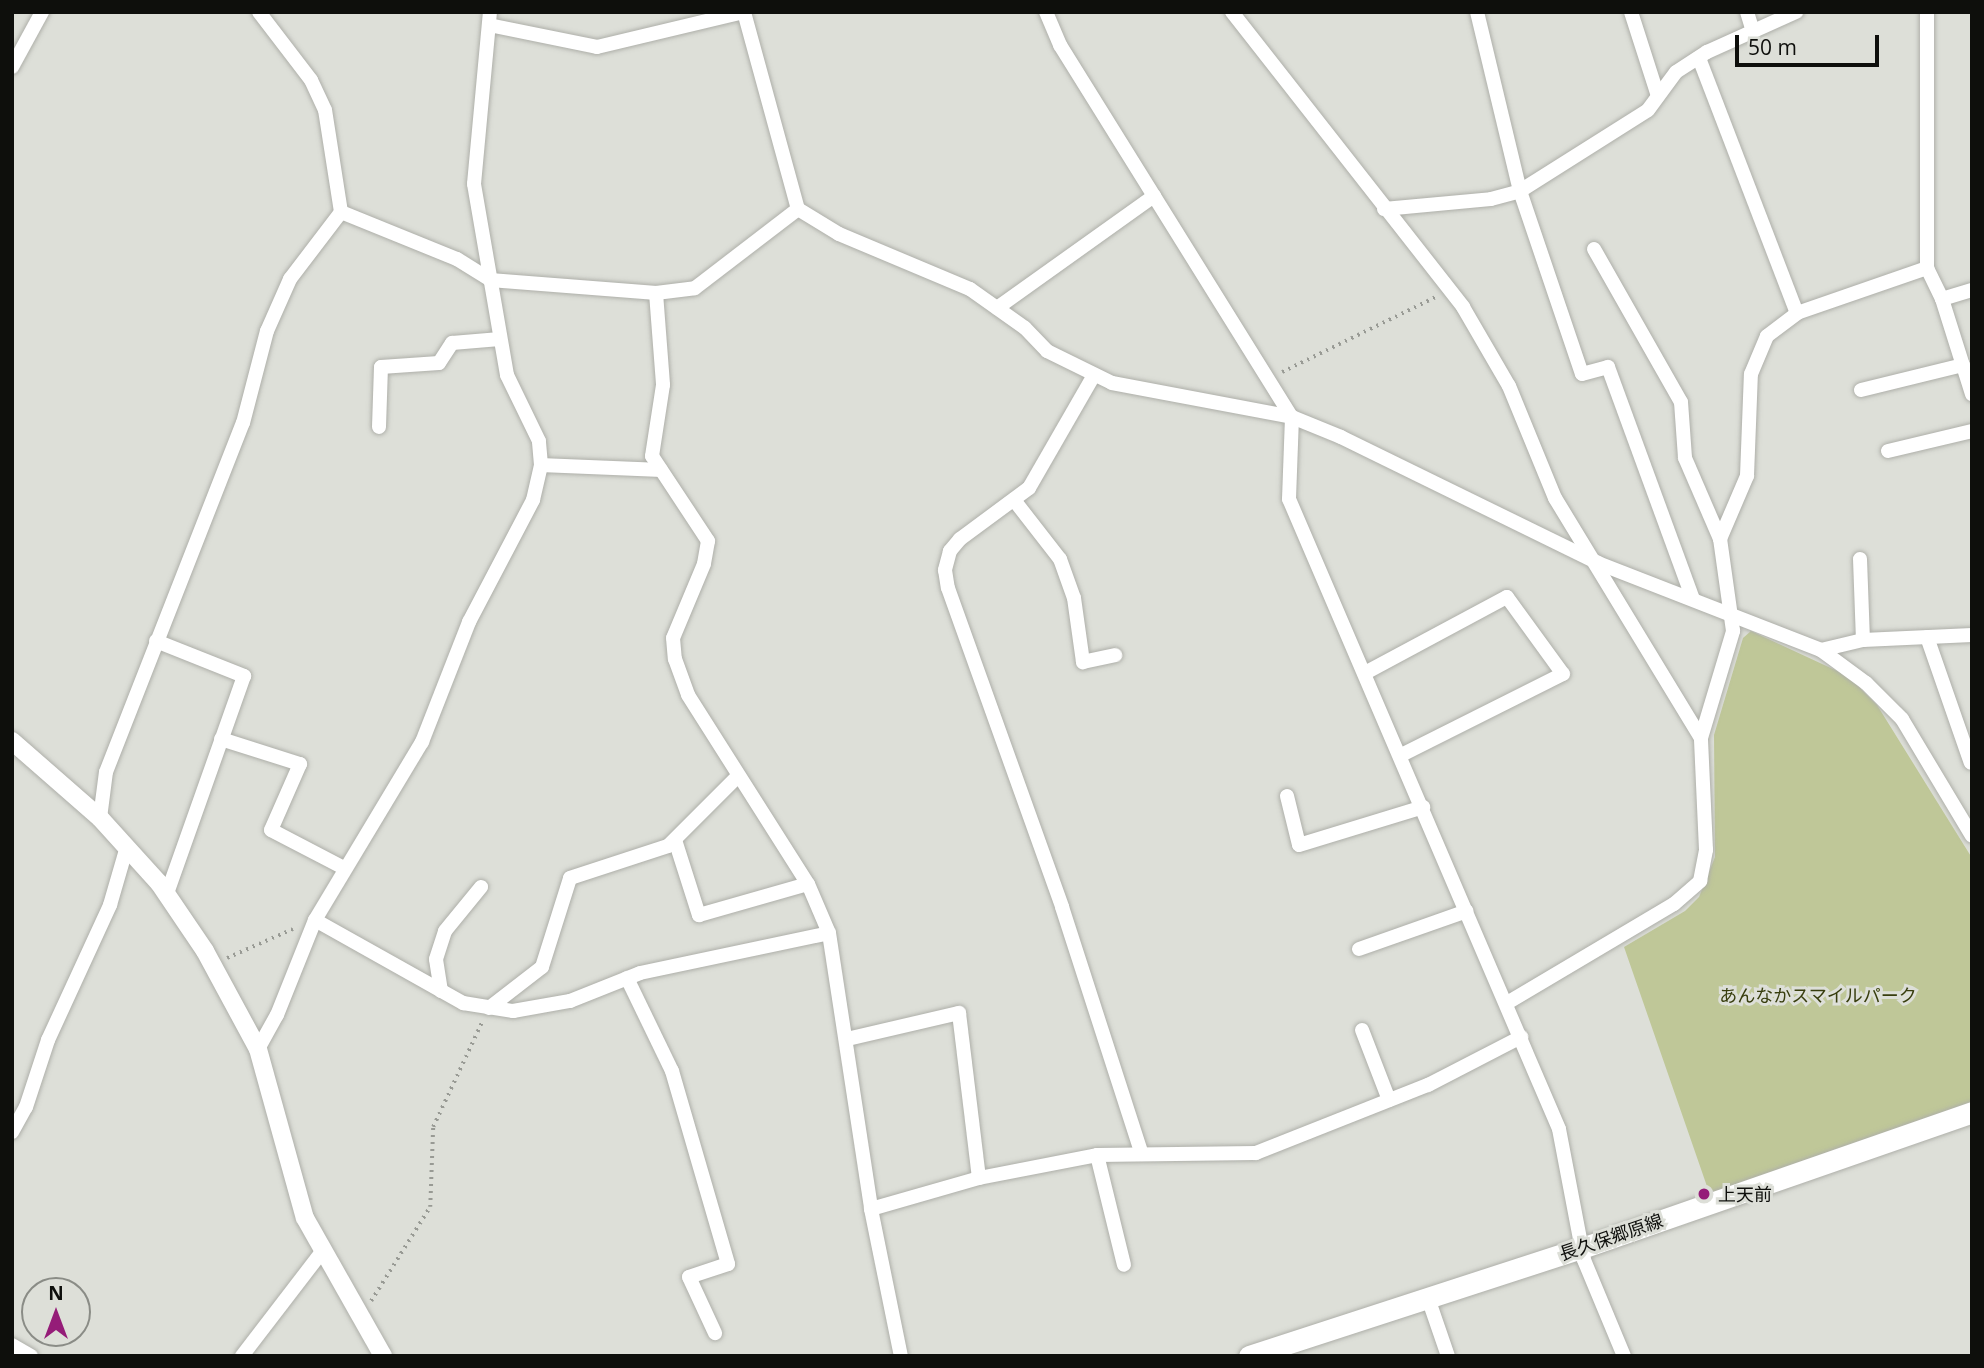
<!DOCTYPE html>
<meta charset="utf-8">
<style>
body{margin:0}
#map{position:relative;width:1984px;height:1368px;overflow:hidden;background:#dddfd8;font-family:"Open Sans","Noto Sans JP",sans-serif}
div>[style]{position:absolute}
.green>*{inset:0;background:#bfc798}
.path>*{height:3.5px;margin-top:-1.75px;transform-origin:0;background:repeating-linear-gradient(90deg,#989a94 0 2px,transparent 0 7px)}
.roads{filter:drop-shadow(0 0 2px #aeafa9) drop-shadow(0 0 2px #aeafa9)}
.minor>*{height:14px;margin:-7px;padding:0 7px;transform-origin:7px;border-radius:7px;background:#fff}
.tertiary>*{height:18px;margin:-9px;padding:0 9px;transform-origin:9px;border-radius:9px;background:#fff}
.secondary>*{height:21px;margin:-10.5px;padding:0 10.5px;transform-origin:10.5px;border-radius:10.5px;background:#fff}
.dots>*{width:19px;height:19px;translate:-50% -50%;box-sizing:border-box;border:4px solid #dddfd8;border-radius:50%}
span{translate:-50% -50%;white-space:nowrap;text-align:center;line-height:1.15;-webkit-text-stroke:6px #dddfd8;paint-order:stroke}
.park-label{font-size:18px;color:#373d0d}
.poi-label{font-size:18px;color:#0e0f0c}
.left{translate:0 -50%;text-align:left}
.street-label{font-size:18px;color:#0e0f0c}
.frame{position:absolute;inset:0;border:14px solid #0e0f0c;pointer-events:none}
.north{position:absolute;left:21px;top:1277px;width:70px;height:70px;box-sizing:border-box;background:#dddfd8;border:2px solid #8a8c86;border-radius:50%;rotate:0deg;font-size:19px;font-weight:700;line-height:28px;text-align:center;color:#0e0f0c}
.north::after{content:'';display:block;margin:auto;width:24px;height:32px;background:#951c78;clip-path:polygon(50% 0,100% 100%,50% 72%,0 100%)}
.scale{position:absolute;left:1735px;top:35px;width:144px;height:32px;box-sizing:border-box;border:4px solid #0e0f0c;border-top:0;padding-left:9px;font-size:21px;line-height:24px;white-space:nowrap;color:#0e0f0c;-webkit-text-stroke:5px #dddfd8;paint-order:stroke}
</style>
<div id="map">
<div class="green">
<div style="clip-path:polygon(1751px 631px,1848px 676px,1877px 705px,1972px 858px,1972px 1105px,1710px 1195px,1624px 947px,1685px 911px,1699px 897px,1715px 857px,1714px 735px,1743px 638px)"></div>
</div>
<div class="path">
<div style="left:1282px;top:372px;width:171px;rotate:-26deg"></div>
<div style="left:227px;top:958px;width:72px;rotate:-23.7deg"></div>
<div style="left:371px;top:1301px;width:111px;rotate:-57.9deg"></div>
<div style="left:430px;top:1207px;width:80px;rotate:-87.9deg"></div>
<div style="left:433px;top:1127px;width:116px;rotate:-65deg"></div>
</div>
<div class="roads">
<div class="minor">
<div style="left:744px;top:12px;width:204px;rotate:74.7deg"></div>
<div style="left:798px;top:209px;width:48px;rotate:31.4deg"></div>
<div style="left:839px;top:234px;width:142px;rotate:22.8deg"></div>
<div style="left:970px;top:289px;width:67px;rotate:35.3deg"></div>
<div style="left:1025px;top:328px;width:32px;rotate:46deg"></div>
<div style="left:1047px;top:351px;width:72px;rotate:26.2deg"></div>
<div style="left:1112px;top:383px;width:183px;rotate:10.7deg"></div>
<div style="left:1292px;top:417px;width:53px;rotate:22.2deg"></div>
<div style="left:1341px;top:437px;width:286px;rotate:26.1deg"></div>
<div style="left:1598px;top:563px;width:239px;rotate:21.3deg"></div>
<div style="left:1821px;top:650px;width:56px;rotate:36.3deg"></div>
<div style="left:1866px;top:683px;width:51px;rotate:45deg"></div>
<div style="left:1902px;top:719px;width:136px;rotate:59.1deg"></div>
<div style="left:1046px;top:12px;width:36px;rotate:67deg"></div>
<div style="left:1060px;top:45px;width:438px;rotate:58.1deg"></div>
<div style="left:1292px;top:417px;width:82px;rotate:92.1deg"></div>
<div style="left:1289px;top:499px;width:685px;rotate:66.8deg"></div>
<div style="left:1559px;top:1129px;width:133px;rotate:79.2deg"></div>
<div style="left:1584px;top:1260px;width:104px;rotate:67.4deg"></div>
<div style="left:1232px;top:12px;width:375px;rotate:51.9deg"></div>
<div style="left:1463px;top:307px;width:91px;rotate:59.8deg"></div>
<div style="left:1509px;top:386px;width:121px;rotate:67.7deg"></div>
<div style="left:1555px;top:498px;width:281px;rotate:58.7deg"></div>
<div style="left:1477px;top:12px;width:184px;rotate:76.5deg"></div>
<div style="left:1520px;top:191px;width:193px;rotate:71.3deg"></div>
<div style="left:1582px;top:374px;width:27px;rotate:-15deg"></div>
<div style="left:1608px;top:367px;width:247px;rotate:69.9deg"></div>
<div style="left:1631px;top:12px;width:88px;rotate:72.2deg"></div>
<div style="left:1747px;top:12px;width:21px;rotate:73deg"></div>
<div style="left:1927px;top:12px;width:256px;rotate:90deg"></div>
<div style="left:1927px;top:268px;width:34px;rotate:64deg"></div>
<div style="left:1942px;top:299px;width:100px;rotate:72.5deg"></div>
<div style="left:489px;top:25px;width:110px;rotate:11.5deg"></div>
<div style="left:597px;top:47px;width:151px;rotate:-13.4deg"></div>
<div style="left:1699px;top:58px;width:273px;rotate:69deg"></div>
<div style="left:12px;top:67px;width:63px;rotate:-61.4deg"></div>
<div style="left:1384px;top:209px;width:107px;rotate:-5.3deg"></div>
<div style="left:1491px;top:199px;width:30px;rotate:-15deg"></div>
<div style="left:1520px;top:191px;width:151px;rotate:-32.3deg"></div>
<div style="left:1648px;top:110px;width:47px;rotate:-53.6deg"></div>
<div style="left:1676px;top:72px;width:37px;rotate:-33deg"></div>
<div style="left:1707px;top:52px;width:98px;rotate:-24.2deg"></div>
<div style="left:341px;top:212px;width:125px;rotate:22.1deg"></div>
<div style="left:457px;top:259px;width:39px;rotate:32deg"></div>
<div style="left:490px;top:280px;width:167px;rotate:4.5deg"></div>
<div style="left:656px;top:293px;width:39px;rotate:-7deg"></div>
<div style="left:695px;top:288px;width:130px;rotate:-37.5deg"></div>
<div style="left:1594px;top:249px;width:176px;rotate:60.4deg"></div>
<div style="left:1681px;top:402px;width:56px;rotate:85.9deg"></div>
<div style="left:1685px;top:458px;width:88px;rotate:66.6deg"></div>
<div style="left:656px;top:293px;width:92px;rotate:85.6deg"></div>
<div style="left:663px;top:385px;width:72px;rotate:98.8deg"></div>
<div style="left:652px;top:456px;width:102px;rotate:56.6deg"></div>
<div style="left:708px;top:541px;width:23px;rotate:100deg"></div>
<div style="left:704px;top:564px;width:80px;rotate:112.7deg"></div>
<div style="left:673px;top:638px;width:21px;rotate:85deg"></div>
<div style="left:675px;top:659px;width:38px;rotate:70deg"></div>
<div style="left:688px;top:695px;width:224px;rotate:57.6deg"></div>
<div style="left:808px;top:884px;width:53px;rotate:66.8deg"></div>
<div style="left:829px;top:933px;width:279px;rotate:81.3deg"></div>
<div style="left:871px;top:1209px;width:150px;rotate:78.5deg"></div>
<div style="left:1942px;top:299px;width:31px;rotate:-17deg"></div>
<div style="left:997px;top:308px;width:193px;rotate:-35.5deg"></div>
<div style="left:1094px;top:375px;width:130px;rotate:119.9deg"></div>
<div style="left:1029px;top:488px;width:86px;rotate:143.5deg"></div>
<div style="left:960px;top:539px;width:16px;rotate:130deg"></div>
<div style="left:950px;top:551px;width:20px;rotate:105deg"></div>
<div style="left:945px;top:570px;width:18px;rotate:81deg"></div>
<div style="left:948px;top:588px;width:339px;rotate:70.3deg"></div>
<div style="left:1062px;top:907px;width:256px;rotate:72.1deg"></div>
<div style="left:1861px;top:390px;width:105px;rotate:-13.8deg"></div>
<div style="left:379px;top:427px;width:60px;rotate:-88.1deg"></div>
<div style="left:381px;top:367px;width:58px;rotate:-3.9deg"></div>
<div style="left:439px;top:363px;width:24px;rotate:-57deg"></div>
<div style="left:452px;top:343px;width:48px;rotate:-4.8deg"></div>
<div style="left:1888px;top:451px;width:86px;rotate:-13.4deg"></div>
<div style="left:541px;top:465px;width:120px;rotate:2.4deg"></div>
<div style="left:1014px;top:500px;width:75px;rotate:52.1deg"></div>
<div style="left:1060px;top:559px;width:41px;rotate:70.3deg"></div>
<div style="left:1074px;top:598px;width:65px;rotate:82deg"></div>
<div style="left:1083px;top:662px;width:33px;rotate:-12deg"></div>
<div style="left:1860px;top:559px;width:81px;rotate:87.9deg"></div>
<div style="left:1927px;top:637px;width:133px;rotate:70.8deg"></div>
<div style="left:156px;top:641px;width:95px;rotate:21.7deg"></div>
<div style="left:244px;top:676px;width:231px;rotate:109.5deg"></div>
<div style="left:1821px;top:650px;width:43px;rotate:-13.4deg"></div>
<div style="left:1863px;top:640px;width:109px;rotate:-2.6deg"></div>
<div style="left:1365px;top:673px;width:161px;rotate:-28.2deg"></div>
<div style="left:1507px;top:597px;width:95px;rotate:54deg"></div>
<div style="left:1563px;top:674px;width:181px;rotate:153.4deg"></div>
<div style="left:221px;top:739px;width:83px;rotate:17.6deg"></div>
<div style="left:300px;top:764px;width:72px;rotate:113.7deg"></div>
<div style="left:271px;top:830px;width:82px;rotate:27.5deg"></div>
<div style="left:1287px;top:796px;width:50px;rotate:76.2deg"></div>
<div style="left:1299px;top:845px;width:130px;rotate:-17deg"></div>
<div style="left:100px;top:818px;width:46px;rotate:-82.6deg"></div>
<div style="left:106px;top:772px;width:375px;rotate:-68.6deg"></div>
<div style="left:243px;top:423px;width:95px;rotate:-75.4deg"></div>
<div style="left:267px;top:331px;width:57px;rotate:-66.1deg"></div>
<div style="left:290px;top:279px;width:84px;rotate:-52.7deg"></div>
<div style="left:341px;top:212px;width:103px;rotate:-98.9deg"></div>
<div style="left:325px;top:110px;width:33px;rotate:-115deg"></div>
<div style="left:311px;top:80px;width:86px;rotate:-127.4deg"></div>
<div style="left:675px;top:840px;width:79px;rotate:72.3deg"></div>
<div style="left:699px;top:915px;width:113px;rotate:-15.9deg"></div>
<div style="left:315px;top:920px;width:170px;rotate:29.3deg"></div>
<div style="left:463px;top:1003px;width:51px;rotate:9.1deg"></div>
<div style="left:513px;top:1011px;width:58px;rotate:-10deg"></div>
<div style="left:570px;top:1001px;width:75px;rotate:-21.8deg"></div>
<div style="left:640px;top:973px;width:193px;rotate:-11.9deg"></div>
<div style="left:1359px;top:949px;width:114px;rotate:-19.4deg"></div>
<div style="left:627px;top:978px;width:103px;rotate:64.2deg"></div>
<div style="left:672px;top:1071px;width:201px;rotate:73.8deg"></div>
<div style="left:728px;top:1264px;width:41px;rotate:161.6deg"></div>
<div style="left:689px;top:1277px;width:62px;rotate:65.1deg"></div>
<div style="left:441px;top:991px;width:32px;rotate:-99deg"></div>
<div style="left:436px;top:959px;width:29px;rotate:-72deg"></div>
<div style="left:445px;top:931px;width:57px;rotate:-50.7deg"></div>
<div style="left:1507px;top:1003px;width:194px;rotate:-30.7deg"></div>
<div style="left:1674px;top:904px;width:35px;rotate:-41deg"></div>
<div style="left:1700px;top:881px;width:32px;rotate:-79deg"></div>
<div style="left:1706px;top:850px;width:112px;rotate:-92.6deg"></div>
<div style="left:1701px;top:738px;width:112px;rotate:-73.3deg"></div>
<div style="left:1733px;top:631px;width:93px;rotate:-98deg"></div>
<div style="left:1720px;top:539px;width:69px;rotate:-66.8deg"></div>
<div style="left:1747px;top:476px;width:102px;rotate:-87.8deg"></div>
<div style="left:1751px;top:374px;width:41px;rotate:-67.2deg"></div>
<div style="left:1767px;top:336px;width:38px;rotate:-37deg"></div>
<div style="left:1797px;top:313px;width:138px;rotate:-19.1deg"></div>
<div style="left:489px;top:1008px;width:67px;rotate:-37.7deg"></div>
<div style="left:542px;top:967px;width:93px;rotate:-72.5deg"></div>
<div style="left:570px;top:878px;width:103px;rotate:-18.1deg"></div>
<div style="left:668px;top:846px;width:99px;rotate:-45deg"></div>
<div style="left:1362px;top:1030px;width:75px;rotate:68.9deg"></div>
<div style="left:847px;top:1039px;width:115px;rotate:-13.1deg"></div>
<div style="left:959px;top:1013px;width:166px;rotate:83.1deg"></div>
<div style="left:258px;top:1049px;width:39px;rotate:-61deg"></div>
<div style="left:277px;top:1015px;width:102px;rotate:-68.2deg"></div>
<div style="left:315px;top:920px;width:208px;rotate:-59deg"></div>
<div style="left:422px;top:742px;width:129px;rotate:-68.6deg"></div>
<div style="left:469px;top:622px;width:138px;rotate:-62.3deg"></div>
<div style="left:533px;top:500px;width:36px;rotate:-77deg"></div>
<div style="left:541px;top:465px;width:24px;rotate:-95deg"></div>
<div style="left:539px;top:441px;width:73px;rotate:-115.9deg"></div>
<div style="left:507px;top:375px;width:194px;rotate:-99.8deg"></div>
<div style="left:474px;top:184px;width:173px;rotate:-84.7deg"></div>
<div style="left:12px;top:1132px;width:29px;rotate:-61deg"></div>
<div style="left:26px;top:1107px;width:71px;rotate:-71.8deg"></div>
<div style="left:48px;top:1040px;width:149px;rotate:-65.3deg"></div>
<div style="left:110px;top:905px;width:57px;rotate:-73.8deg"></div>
<div style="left:1097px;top:1155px;width:113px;rotate:76.2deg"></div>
<div style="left:871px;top:1209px;width:112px;rotate:-16deg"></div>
<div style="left:979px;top:1178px;width:120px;rotate:-11deg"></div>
<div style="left:1097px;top:1155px;width:159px;rotate:-0.7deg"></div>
<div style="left:1256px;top:1153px;width:185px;rotate:-21.6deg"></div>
<div style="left:1428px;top:1085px;width:105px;rotate:-27.3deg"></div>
<div style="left:1428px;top:1298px;width:61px;rotate:71deg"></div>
<div style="left:12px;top:1345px;width:22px;rotate:30deg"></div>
<div style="left:242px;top:1356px;width:130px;rotate:-52.5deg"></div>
</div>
<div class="tertiary">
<div style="left:12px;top:741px;width:117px;rotate:41.2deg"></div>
<div style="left:100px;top:818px;width:88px;rotate:47.8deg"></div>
<div style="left:159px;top:883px;width:82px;rotate:55.9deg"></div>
<div style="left:205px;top:951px;width:111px;rotate:61.6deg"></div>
<div style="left:258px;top:1049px;width:175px;rotate:74.5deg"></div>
<div style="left:305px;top:1218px;width:159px;rotate:60.5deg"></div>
</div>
<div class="secondary">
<div style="left:1249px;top:1356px;width:350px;rotate:-18deg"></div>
<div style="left:1582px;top:1248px;width:413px;rotate:-19.2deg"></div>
</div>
</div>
<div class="dots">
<div style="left:1704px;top:1194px;background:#951c78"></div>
</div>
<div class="park-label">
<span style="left:1818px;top:995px">あんなかスマイルパーク</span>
</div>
<div class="poi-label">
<span class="left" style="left:1718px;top:1194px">上天前</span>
</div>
<div class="street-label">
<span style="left:1611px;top:1237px;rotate:-19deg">長久保郷原線</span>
</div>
<div class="frame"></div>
<div class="north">N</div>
<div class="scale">50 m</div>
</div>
